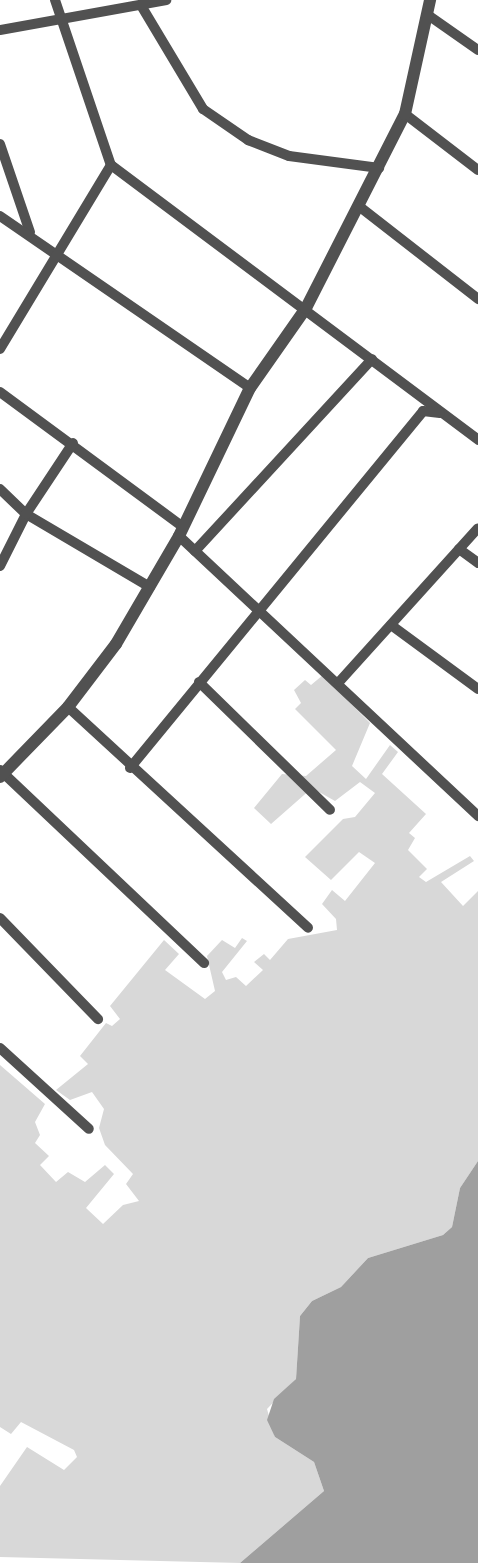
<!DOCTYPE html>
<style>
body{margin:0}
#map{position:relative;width:478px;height:1563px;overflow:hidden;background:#fff;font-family:Jost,sans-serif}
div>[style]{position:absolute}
.green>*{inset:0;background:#d8d8d8}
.water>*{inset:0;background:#9f9f9f}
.minor>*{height:10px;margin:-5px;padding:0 5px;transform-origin:5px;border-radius:5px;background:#515151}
.tertiary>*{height:12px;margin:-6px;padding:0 6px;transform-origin:6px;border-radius:6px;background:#515151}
span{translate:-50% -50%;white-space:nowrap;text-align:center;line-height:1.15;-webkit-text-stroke:5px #fff;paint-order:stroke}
</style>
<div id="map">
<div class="green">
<div style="clip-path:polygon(323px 675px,370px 723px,352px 766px,366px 779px,390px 745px,398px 752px,382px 774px,426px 814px,409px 833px,415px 838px,408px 850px,427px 869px,419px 877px,426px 882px,470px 856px,474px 861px,441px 882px,463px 906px,478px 891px,478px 1161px,460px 1188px,452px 1227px,443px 1235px,368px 1258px,341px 1287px,312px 1301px,300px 1316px,296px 1379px,267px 1409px,275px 1437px,314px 1462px,324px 1491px,240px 1563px,0 1557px,0 1486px,27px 1447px,64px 1470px,77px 1457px,74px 1450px,21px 1422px,11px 1434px,0 1427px,0 1065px,45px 1104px,35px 1122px,40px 1135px,35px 1143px,49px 1156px,40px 1165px,56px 1182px,68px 1172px,85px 1182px,105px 1165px,114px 1174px,86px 1208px,103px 1224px,123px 1205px,139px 1201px,126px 1184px,133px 1174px,105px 1145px,99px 1128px,104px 1109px,92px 1092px,70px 1100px,56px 1090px,88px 1064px,80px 1056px,106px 1023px,112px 1026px,120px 1019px,110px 1006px,164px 940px,179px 954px,165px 970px,205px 999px,215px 991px,207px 956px,222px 940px,235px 948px,242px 938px,247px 941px,222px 972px,226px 980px,236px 977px,246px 986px,263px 970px,254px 962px,264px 954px,270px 960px,288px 939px,337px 930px,336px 919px,322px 904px,332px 890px,345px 901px,375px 863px,359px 852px,331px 880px,305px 857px,343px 819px,355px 817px,375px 793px,360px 782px,335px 801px,312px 788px,271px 824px,254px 808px,282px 774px,306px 776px,336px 750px,295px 709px,301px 703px,294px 690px,305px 680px,311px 685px)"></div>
</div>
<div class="water">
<div style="clip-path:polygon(478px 1161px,478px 1563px,240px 1563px,324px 1491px,314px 1462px,275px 1437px,267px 1420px,274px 1399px,296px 1379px,300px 1316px,312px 1301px,341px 1287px,368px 1258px,443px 1235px,452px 1227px,460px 1188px)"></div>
</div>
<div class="minor">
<div style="left:55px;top:0;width:174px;rotate:71.3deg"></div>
<div style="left:111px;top:165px;width:459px;rotate:36.8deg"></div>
<div style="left:142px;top:7px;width:119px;rotate:59.1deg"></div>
<div style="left:203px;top:109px;width:55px;rotate:34.6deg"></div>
<div style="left:248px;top:140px;width:44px;rotate:21.3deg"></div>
<div style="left:289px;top:156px;width:91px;rotate:7.6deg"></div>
<div style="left:428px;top:15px;width:61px;rotate:35deg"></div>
<div style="left:0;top:30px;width:169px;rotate:-10.2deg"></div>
<div style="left:405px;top:114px;width:92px;rotate:37.5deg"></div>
<div style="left:0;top:144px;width:93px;rotate:71.2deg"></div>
<div style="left:360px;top:207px;width:150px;rotate:37.9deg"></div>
<div style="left:0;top:216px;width:303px;rotate:34.5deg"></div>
<div style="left:0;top:349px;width:215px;rotate:-58.9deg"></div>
<div style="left:0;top:392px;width:227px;rotate:36.4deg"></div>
<div style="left:0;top:489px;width:36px;rotate:44deg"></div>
<div style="left:26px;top:514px;width:144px;rotate:30.5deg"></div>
<div style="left:179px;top:536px;width:410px;rotate:43.1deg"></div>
<div style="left:459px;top:549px;width:24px;rotate:36deg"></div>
<div style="left:195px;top:551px;width:261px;rotate:-47.3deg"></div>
<div style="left:0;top:566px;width:58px;rotate:-63.4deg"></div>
<div style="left:26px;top:514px;width:85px;rotate:-56.5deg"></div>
<div style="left:391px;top:625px;width:108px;rotate:36.3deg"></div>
<div style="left:199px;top:682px;width:183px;rotate:44.3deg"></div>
<div style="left:339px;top:682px;width:207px;rotate:-47.9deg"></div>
<div style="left:68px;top:707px;width:326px;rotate:42.6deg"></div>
<div style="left:130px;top:768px;width:462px;rotate:-50.6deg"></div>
<div style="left:423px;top:411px;width:17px;rotate:7deg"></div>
<div style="left:0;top:770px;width:281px;rotate:43.4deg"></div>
<div style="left:0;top:918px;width:141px;rotate:45.9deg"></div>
<div style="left:0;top:1048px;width:120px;rotate:42.3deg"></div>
</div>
<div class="tertiary">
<div style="left:0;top:777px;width:98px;rotate:-45.8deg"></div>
<div style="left:68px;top:707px;width:79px;rotate:-52.7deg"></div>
<div style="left:116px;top:644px;width:125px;rotate:-59.7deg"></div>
<div style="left:179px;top:536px;width:164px;rotate:-64.4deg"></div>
<div style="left:250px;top:388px;width:98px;rotate:-55deg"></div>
<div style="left:306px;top:308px;width:218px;rotate:-63deg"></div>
<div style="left:405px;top:114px;width:117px;rotate:-77.6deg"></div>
</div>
</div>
